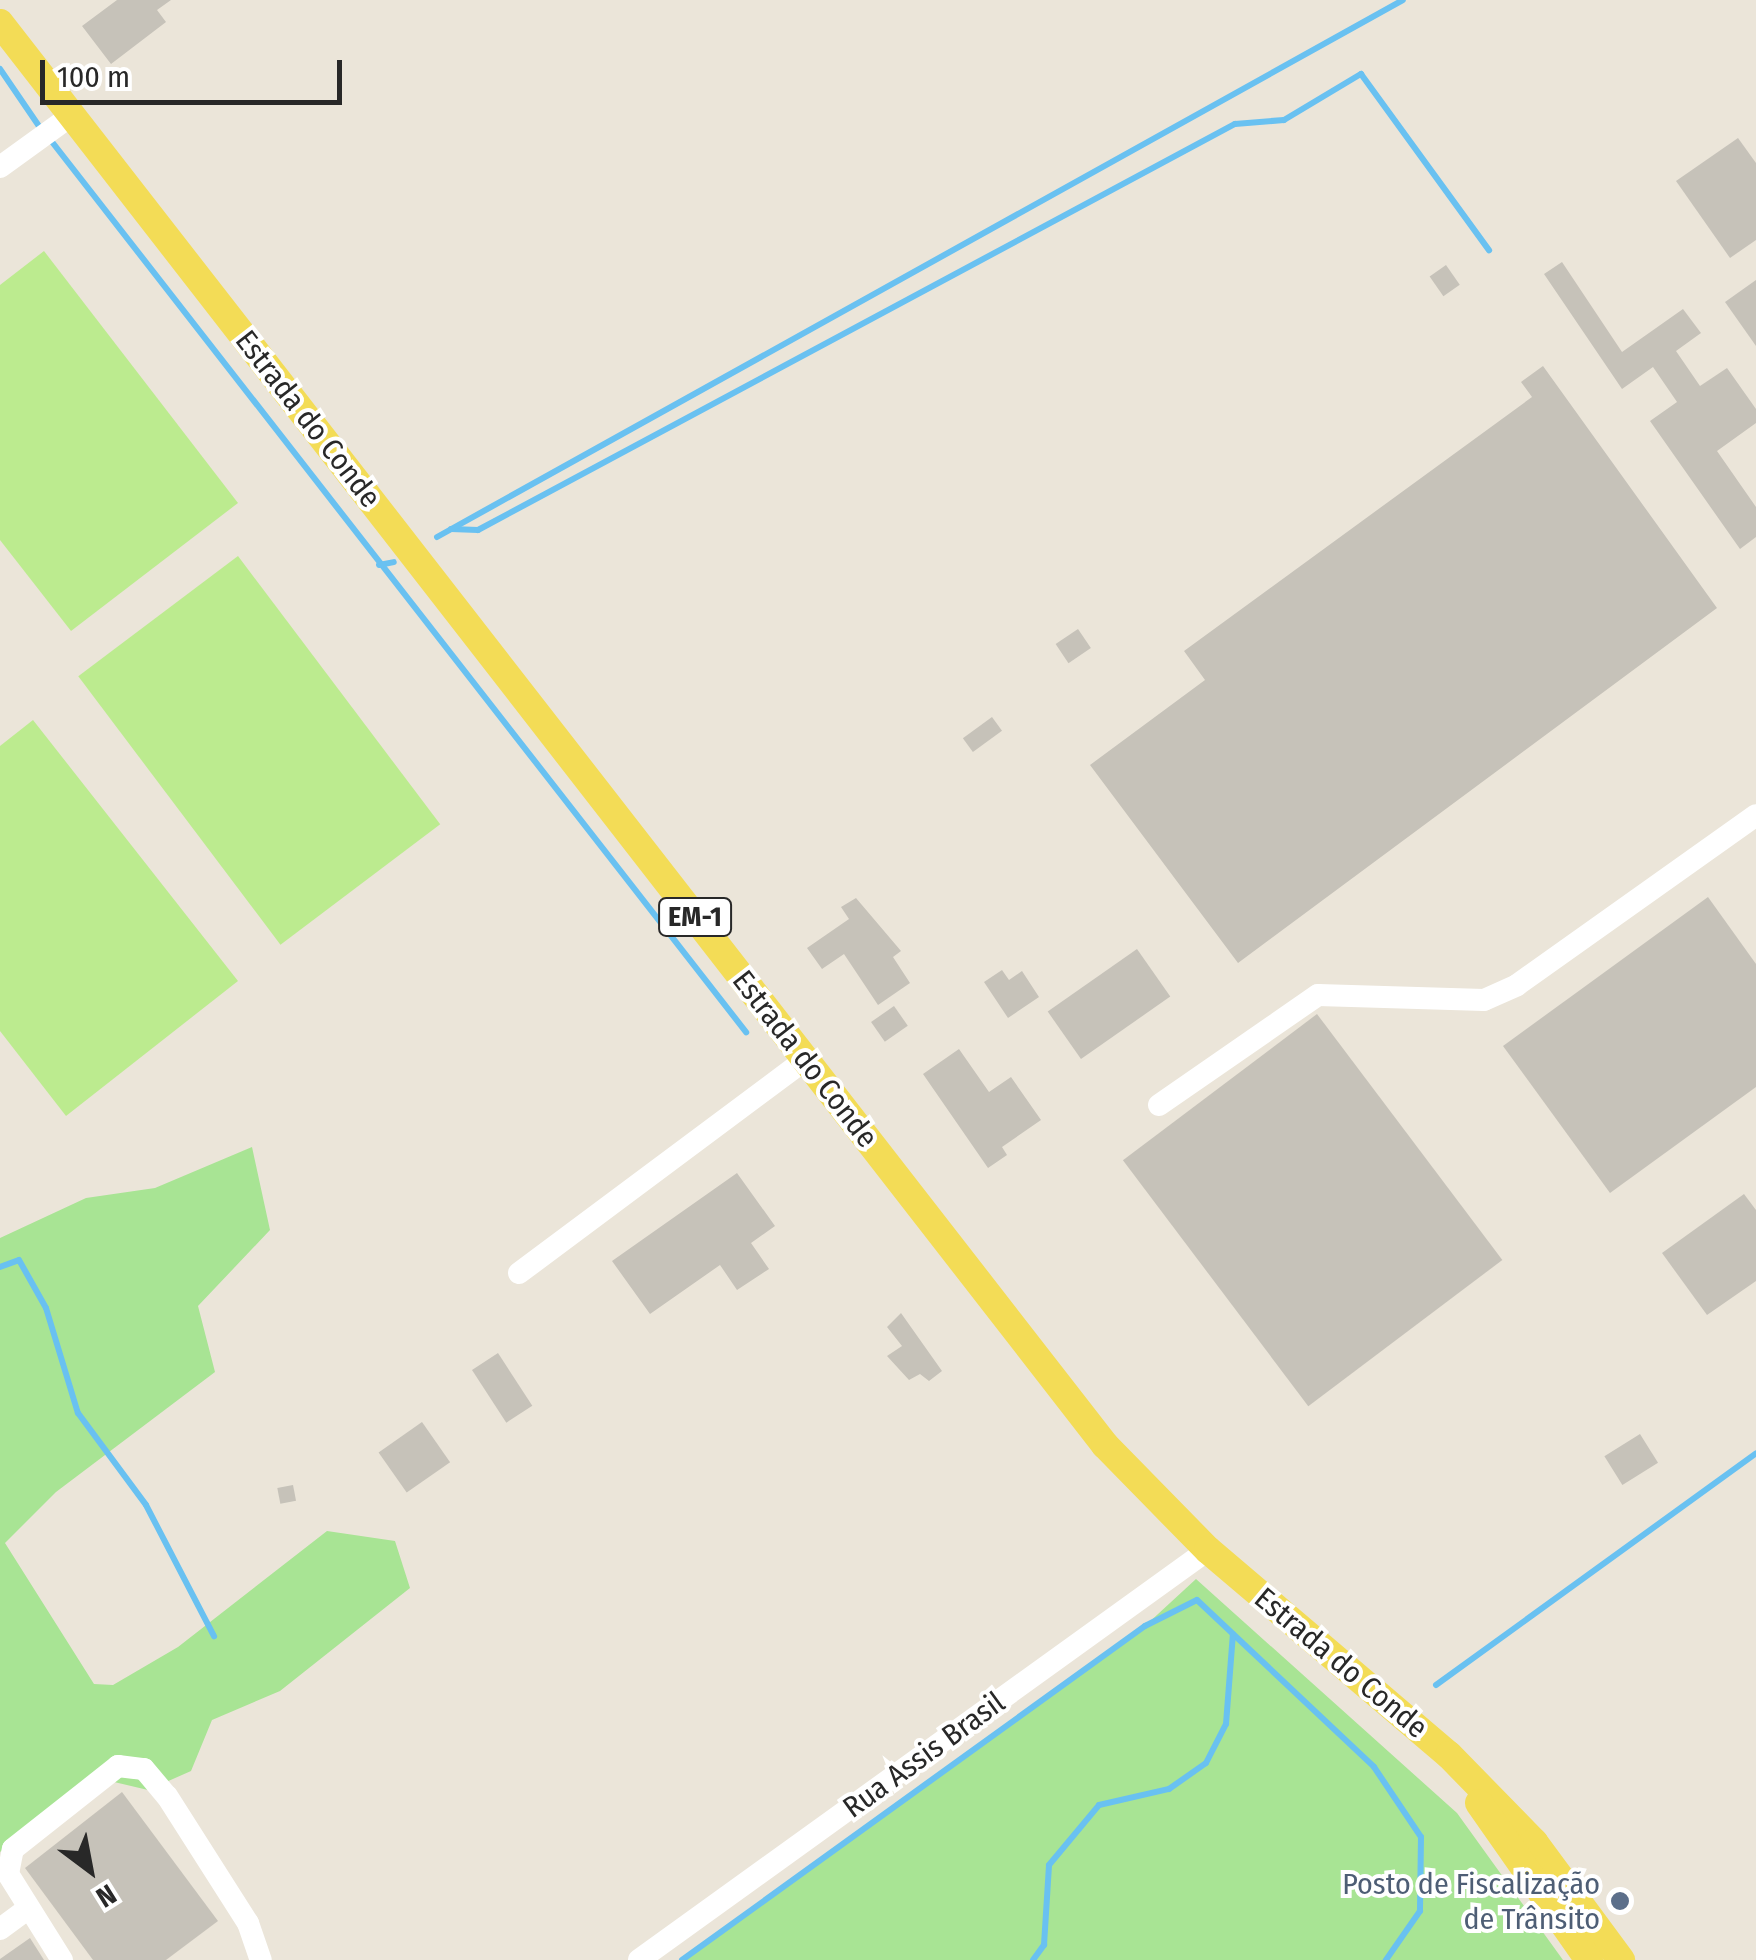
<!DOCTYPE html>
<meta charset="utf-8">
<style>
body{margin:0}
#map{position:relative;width:1756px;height:1960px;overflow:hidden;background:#ebe5d9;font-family:"Fira Sans Condensed",sans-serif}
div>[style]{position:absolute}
.green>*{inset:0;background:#a8e494}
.pitch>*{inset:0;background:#bceb8f;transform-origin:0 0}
.stream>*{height:6px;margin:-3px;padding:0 3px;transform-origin:3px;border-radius:3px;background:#69c1f1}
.building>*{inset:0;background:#c6c2b9;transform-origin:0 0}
.minor>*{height:22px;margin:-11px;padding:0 11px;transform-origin:11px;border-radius:11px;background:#fff}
.major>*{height:28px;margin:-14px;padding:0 14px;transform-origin:14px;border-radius:14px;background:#f3dc56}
.dots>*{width:28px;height:28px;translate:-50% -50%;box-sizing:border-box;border:5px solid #fff;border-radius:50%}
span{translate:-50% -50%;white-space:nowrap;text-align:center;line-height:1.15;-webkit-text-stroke:8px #fff;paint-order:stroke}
.shield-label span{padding:2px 8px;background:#fff;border:2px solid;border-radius:8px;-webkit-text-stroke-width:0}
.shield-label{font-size:28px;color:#282828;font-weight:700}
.street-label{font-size:30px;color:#282828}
.service-label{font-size:30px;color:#4e5e75}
.right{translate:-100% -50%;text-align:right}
.north{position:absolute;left:40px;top:1820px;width:100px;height:100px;-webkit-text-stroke:8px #fff;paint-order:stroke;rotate:148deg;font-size:28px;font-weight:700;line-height:40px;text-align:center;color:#282828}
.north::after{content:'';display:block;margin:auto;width:35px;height:45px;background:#282828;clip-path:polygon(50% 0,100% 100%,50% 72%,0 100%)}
.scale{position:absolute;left:40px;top:60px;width:302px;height:45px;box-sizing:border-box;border:5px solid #282828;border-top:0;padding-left:12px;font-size:30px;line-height:35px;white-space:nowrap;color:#282828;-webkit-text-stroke:8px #fff;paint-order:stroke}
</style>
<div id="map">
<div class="green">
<div style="clip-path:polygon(252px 1147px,270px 1230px,198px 1306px,215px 1372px,56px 1492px,5px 1543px,94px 1684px,113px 1685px,178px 1647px,327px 1531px,395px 1541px,410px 1588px,280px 1691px,212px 1720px,191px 1771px,148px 1790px,93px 1777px,0 1852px,0 1238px,86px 1198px,155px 1188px)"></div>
<div style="clip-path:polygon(1196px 1579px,1457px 1813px,1563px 1960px,682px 1960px,1145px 1626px)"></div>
</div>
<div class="pitch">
<div style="clip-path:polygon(44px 251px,238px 503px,71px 631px,0 540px,0 285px)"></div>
<div style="left:238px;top:556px;width:336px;height:200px;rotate:53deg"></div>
<div style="clip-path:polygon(33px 720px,238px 981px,66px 1116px,0 1031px,0 746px)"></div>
</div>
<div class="stream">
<div style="left:0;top:69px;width:73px;rotate:55.7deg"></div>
<div style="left:49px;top:138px;width:1134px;rotate:52.06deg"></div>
<div style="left:451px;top:529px;width:27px;rotate:2deg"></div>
<div style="left:478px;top:530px;width:859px;rotate:-28.21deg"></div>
<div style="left:1235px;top:124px;width:49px;rotate:-4.7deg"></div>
<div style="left:1284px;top:120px;width:90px;rotate:-30.9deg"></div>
<div style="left:1361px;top:74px;width:218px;rotate:54deg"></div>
<div style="left:437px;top:537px;width:1105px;rotate:-29.07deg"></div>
<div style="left:379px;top:565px;width:15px;rotate:-11deg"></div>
<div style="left:0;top:1267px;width:20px;rotate:-20deg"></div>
<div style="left:19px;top:1260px;width:55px;rotate:60.6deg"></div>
<div style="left:46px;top:1308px;width:110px;rotate:73.1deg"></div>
<div style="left:78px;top:1413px;width:114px;rotate:53.5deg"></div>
<div style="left:146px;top:1505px;width:148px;rotate:62.6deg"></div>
<div style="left:1436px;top:1685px;width:395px;rotate:-35.9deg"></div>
<div style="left:682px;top:1960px;width:571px;rotate:-35.81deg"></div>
<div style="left:1145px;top:1626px;width:58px;rotate:-26.6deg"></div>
<div style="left:1197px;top:1600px;width:243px;rotate:43.3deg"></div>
<div style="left:1374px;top:1767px;width:84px;rotate:56.1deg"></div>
<div style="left:1421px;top:1837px;width:74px;rotate:90.8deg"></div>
<div style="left:1420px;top:1911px;width:60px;rotate:124.8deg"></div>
<div style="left:1033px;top:1960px;width:19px;rotate:-54deg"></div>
<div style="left:1044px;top:1945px;width:80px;rotate:-86.4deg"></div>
<div style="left:1049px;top:1865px;width:78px;rotate:-50.2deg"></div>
<div style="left:1099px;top:1805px;width:72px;rotate:-12.9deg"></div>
<div style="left:1169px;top:1789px;width:45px;rotate:-35.1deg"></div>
<div style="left:1206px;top:1763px;width:44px;rotate:-62.9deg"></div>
<div style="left:1226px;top:1724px;width:90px;rotate:-85.6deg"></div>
</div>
<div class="building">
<div style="clip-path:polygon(117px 0,171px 0,157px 10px,166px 22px,111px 64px,82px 26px)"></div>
<div style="clip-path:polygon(1738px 138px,1756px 163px,1756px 240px,1730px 258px,1676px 181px)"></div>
<div style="clip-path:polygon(1562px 262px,1622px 352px,1683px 309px,1701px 333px,1676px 351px,1700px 386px,1727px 368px,1756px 409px,1756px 423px,1717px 451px,1756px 507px,1756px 537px,1740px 549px,1650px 421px,1677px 402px,1653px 367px,1622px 389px,1544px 274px)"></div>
<div style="left:1446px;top:265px;width:24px;height:20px;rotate:55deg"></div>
<div style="clip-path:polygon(1756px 280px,1756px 346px,1725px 302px)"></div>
<div style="clip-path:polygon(1543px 366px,1717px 608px,1238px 963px,1090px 765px,1205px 680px,1184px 651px,1532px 397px,1521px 382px)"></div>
<div style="left:1078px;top:629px;width:23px;height:27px;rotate:56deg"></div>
<div style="left:992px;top:717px;width:17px;height:36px;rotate:54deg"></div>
<div style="clip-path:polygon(1708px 897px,1756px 964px,1756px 1087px,1610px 1193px,1503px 1046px)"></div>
<div style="clip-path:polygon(856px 898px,901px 951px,893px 957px,910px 983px,878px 1005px,844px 954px,822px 969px,807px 948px,849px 919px,841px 907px)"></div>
<div style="left:1137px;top:949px;width:58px;height:109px;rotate:55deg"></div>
<div style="clip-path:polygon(1002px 970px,1009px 980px,1022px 971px,1039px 997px,1008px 1018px,984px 982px)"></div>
<div style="left:894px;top:1006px;width:24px;height:28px;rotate:55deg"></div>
<div style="left:1317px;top:1014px;width:308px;height:243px;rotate:53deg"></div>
<div style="clip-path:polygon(959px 1049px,989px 1092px,1011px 1077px,1041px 1120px,1002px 1147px,1007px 1155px,988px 1168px,923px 1074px)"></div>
<div style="clip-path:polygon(737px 1173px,775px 1226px,751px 1243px,769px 1269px,737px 1290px,720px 1265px,650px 1314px,612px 1261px)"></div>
<div style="clip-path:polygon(1744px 1194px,1756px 1210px,1756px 1281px,1707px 1315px,1662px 1253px)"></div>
<div style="clip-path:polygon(901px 1313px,942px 1371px,929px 1381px,920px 1374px,909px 1380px,887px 1356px,902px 1346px,887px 1327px)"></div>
<div style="left:498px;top:1353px;width:63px;height:31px;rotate:57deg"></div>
<div style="left:422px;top:1422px;width:49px;height:53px;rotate:55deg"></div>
<div style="left:1640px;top:1434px;width:34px;height:42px;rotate:58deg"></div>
<div style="left:293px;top:1485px;width:16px;height:16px;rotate:79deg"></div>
<div style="clip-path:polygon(122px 1792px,218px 1921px,166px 1960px,93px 1960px,25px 1868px)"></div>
<div style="clip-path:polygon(30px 1938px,44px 1960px,0 1960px,0 1959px)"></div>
</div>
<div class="minor">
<div style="left:0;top:167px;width:89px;rotate:-35.8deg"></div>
<div style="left:1159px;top:1105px;width:193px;rotate:-34.7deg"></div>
<div style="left:1318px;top:995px;width:166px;rotate:1.7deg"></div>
<div style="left:1484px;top:1000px;width:36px;rotate:-24deg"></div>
<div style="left:1517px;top:985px;width:293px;rotate:-35.4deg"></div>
<div style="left:519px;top:1273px;width:357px;rotate:-36.7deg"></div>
<div style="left:0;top:1929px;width:26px;rotate:-36deg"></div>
<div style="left:62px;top:1960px;width:102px;rotate:-122.1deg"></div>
<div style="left:8px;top:1874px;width:25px;rotate:-79deg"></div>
<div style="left:13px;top:1849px;width:134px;rotate:-38.3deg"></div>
<div style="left:118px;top:1766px;width:26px;rotate:7deg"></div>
<div style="left:144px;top:1769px;width:35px;rotate:50deg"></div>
<div style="left:167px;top:1796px;width:151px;rotate:57.5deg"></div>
<div style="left:248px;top:1923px;width:39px;rotate:71deg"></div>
<div style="left:639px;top:1960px;width:701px;rotate:-35.78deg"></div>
</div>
<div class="major">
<div style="left:0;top:23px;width:1801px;rotate:52.15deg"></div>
<div style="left:1105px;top:1445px;width:147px;rotate:45.6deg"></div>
<div style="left:1208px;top:1550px;width:316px;rotate:40.4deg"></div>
<div style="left:1449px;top:1755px;width:122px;rotate:45.7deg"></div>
<div style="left:1534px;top:1842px;width:147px;rotate:53.6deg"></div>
<div style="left:1479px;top:1803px;width:192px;rotate:55deg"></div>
</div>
<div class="dots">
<div style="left:1620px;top:1901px;background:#5c6f8a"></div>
</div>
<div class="shield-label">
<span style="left:695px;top:917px">EM-1</span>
</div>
<div class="street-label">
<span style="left:308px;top:419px;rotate:52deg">Estrada do Conde</span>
<span style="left:805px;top:1059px;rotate:52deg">Estrada do Conde</span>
<span style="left:1341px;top:1663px;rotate:40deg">Estrada do Conde</span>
<span style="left:924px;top:1755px;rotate:-36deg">Rua Assis Brasil</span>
</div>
<div class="service-label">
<span class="right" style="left:1600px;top:1901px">Posto de Fiscalização<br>de Trânsito</span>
</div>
<div class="north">N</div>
<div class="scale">100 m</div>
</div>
